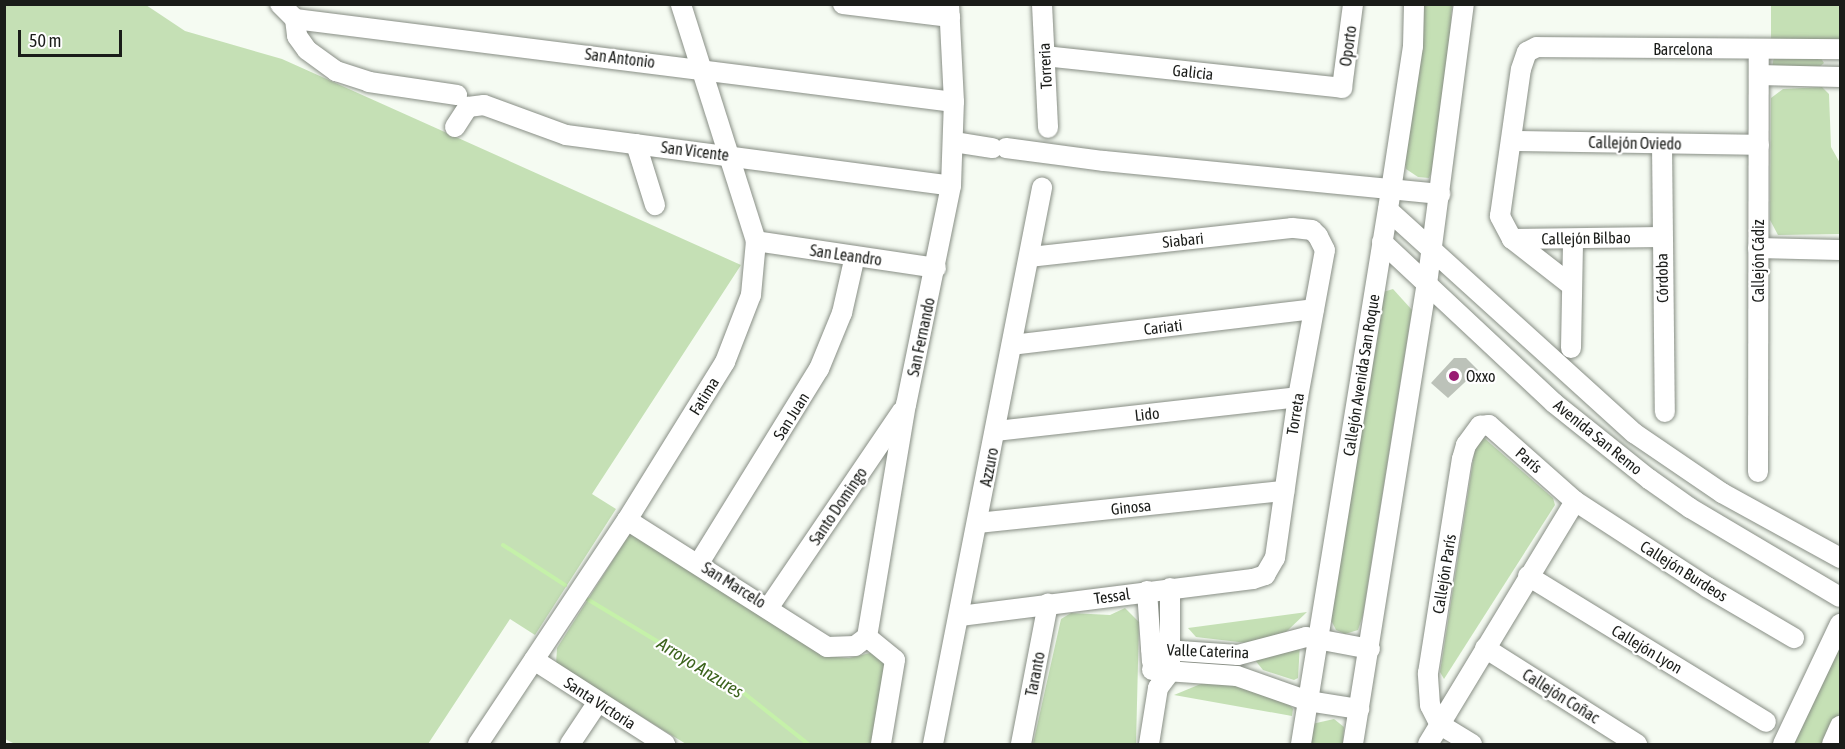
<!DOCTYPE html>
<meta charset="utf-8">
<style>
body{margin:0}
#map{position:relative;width:1845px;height:749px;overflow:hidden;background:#f5fbf2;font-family:"Asap Condensed",sans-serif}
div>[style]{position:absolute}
.green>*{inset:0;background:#c5e0b5;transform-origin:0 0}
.stream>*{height:4px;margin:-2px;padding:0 2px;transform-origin:2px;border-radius:2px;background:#c5f1a9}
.building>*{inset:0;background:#bcc2b9}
.roads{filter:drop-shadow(0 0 2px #888e85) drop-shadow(0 0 2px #888e85)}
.minor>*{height:20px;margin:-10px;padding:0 10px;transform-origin:10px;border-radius:10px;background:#fff}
.dots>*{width:16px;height:16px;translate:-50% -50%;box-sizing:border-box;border:3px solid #fff;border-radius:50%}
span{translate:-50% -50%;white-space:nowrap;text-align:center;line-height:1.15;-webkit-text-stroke:4.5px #fff;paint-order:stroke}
.street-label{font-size:16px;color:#1a1c19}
.poi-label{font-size:16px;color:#1a1c19}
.left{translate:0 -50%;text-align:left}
.water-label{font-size:18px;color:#3d641e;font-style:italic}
.frame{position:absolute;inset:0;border:6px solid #1a1c19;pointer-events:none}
.scale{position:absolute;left:18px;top:30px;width:104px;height:27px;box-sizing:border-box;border:3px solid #1a1c19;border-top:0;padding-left:8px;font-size:18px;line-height:21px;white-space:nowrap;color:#1a1c19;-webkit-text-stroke:4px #fff;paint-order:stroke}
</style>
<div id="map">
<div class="green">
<div style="clip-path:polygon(5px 5px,146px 5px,185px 31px,282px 59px,741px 265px,592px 494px,616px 509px,535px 635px,510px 619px,428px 744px,15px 744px,5px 739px)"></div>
<div style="clip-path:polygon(1421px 5px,1452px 5px,1444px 123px,1437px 160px,1429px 178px,1418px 177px,1406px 169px,1404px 157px)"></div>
<div style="left:1771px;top:5px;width:69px;height:34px"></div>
<div style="clip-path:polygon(1774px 57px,1820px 57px,1824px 63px,1818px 68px,1772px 67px)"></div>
<div style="clip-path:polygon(1822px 87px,1829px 94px,1831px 147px,1840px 163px,1840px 234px,1778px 235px,1770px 220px,1771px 98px,1783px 89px)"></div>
<div style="clip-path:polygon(1393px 289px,1412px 310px,1363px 615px,1358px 630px,1345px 634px,1336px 630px,1329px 616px,1380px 293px)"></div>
<div style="clip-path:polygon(1483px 437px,1553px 498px,1555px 505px,1444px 679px,1440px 672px,1476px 442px)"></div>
<div style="clip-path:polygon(632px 530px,770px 616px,823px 656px,849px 658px,870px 653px,873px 646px,888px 658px,875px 744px,686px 744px,556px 664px,557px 648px)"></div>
<div style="clip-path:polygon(1125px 608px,1139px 622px,1136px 744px,1033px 744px,1061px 619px,1071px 613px,1110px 615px)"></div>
<div style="clip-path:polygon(1307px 612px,1286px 632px,1247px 643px,1196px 637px,1188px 628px)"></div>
<div style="clip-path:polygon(1840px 639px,1840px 712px,1825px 744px,1790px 744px)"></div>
<div style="clip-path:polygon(1300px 643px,1298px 678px,1294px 680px,1263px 670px,1254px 659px)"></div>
<div style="clip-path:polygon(1203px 683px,1242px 685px,1287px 701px,1293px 709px,1292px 716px,1174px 695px)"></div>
<div style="clip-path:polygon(1334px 719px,1344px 727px,1343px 744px,1309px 744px,1312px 724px)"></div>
</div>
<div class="stream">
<div style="left:503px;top:545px;width:74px;rotate:32.8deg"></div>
<div style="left:587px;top:599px;width:184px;rotate:31deg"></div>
<div style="left:745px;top:694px;width:80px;rotate:38.4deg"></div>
</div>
<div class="building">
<div style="clip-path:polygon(1454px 358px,1466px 358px,1478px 370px,1448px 398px,1431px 383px)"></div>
</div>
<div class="roads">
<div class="minor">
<div style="left:280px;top:4px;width:21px;rotate:45deg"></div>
<div style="left:295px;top:19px;width:664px;rotate:7.18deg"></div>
<div style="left:843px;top:4px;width:108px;rotate:6.9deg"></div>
<div style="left:1042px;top:4px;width:124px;rotate:87.2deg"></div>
<div style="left:295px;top:19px;width:17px;rotate:83deg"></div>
<div style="left:297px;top:36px;width:17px;rotate:54deg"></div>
<div style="left:307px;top:50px;width:36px;rotate:36deg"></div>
<div style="left:336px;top:71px;width:35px;rotate:18deg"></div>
<div style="left:369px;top:82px;width:89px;rotate:8.4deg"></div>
<div style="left:1045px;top:56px;width:299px;rotate:6.1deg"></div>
<div style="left:1759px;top:75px;width:81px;rotate:1.4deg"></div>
<div style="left:1342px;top:88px;width:85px;rotate:-82.5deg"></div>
<div style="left:455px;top:127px;width:24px;rotate:-57deg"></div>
<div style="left:468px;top:107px;width:16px;rotate:-7deg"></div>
<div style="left:484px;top:105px;width:87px;rotate:20.1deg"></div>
<div style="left:566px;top:135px;width:388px;rotate:7.5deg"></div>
<div style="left:1512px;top:141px;width:247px;rotate:0.9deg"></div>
<div style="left:954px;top:142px;width:39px;rotate:9deg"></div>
<div style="left:636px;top:144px;width:64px;rotate:72.7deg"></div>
<div style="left:1662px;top:144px;width:268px;rotate:89.4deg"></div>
<div style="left:1006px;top:148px;width:99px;rotate:7.6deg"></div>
<div style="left:1104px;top:161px;width:338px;rotate:5.6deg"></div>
<div style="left:1388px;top:210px;width:332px;rotate:42.2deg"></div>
<div style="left:1634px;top:433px;width:107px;rotate:34.3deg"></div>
<div style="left:1722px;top:493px;width:135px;rotate:28.8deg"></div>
<div style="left:1512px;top:239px;width:149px;rotate:-0.8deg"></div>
<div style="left:756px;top:241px;width:182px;rotate:8.5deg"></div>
<div style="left:1382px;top:242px;width:236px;rotate:43.1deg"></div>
<div style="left:1554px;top:403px;width:122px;rotate:38.7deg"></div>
<div style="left:1649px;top:479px;width:50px;rotate:35.3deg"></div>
<div style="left:1690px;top:508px;width:174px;rotate:30.7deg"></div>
<div style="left:1758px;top:248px;width:82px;rotate:1.4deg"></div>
<div style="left:1571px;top:285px;width:75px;rotate:-142.1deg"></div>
<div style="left:1512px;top:239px;width:26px;rotate:-118deg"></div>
<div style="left:1500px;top:216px;width:148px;rotate:-81.9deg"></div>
<div style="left:1521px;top:69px;width:18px;rotate:-71deg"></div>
<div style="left:1527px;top:52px;width:11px;rotate:-27deg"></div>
<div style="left:1537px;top:47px;width:303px;rotate:0.4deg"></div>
<div style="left:1012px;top:345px;width:304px;rotate:-6.8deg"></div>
<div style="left:1571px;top:348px;width:109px;rotate:-88.9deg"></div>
<div style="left:996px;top:431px;width:304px;rotate:-6.4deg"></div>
<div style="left:1758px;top:472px;width:423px;rotate:-89.9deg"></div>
<div style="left:627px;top:520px;width:237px;rotate:32.4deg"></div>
<div style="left:827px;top:647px;width:28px;rotate:-2deg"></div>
<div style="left:855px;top:646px;width:15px;rotate:-37deg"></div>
<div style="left:867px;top:637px;width:235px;rotate:-80.5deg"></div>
<div style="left:906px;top:405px;width:224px;rotate:-78.4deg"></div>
<div style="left:951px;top:186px;width:84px;rotate:-88deg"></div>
<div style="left:954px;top:102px;width:98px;rotate:-92.9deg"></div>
<div style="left:978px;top:523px;width:308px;rotate:-6deg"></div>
<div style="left:699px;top:563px;width:228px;rotate:-58.3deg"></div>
<div style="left:819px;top:369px;width:61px;rotate:-67.7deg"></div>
<div style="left:842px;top:313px;width:58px;rotate:-77.2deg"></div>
<div style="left:1528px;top:576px;width:279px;rotate:31.5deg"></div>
<div style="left:1147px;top:591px;width:71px;rotate:86deg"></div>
<div style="left:769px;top:607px;width:237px;rotate:-55.8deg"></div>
<div style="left:960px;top:616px;width:295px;rotate:-7.2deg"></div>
<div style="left:1253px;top:579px;width:13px;rotate:-18deg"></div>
<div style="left:1265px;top:575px;width:20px;rotate:-60deg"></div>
<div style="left:1275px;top:558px;width:163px;rotate:-81.9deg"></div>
<div style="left:1298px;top:397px;width:149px;rotate:-79.6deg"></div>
<div style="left:1325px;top:250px;width:16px;rotate:-117deg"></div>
<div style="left:1318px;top:236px;width:8px;rotate:-135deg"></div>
<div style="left:1312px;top:230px;width:20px;rotate:-174deg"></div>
<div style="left:1292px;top:228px;width:264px;rotate:173.7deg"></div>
<div style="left:867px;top:637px;width:36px;rotate:39deg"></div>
<div style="left:895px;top:660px;width:85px;rotate:99.5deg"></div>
<div style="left:1485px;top:648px;width:180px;rotate:32.3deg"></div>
<div style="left:1151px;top:649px;width:87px;rotate:3.9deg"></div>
<div style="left:1238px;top:655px;width:70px;rotate:-14.8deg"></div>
<div style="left:1306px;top:637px;width:65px;rotate:10.6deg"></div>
<div style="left:534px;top:660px;width:156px;rotate:32.7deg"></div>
<div style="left:1152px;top:670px;width:85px;rotate:4deg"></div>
<div style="left:1237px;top:676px;width:75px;rotate:19.4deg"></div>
<div style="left:1308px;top:701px;width:52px;rotate:8.9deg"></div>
<div style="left:478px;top:744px;width:269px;rotate:-56.4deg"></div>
<div style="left:627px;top:520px;width:186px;rotate:-58.2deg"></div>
<div style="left:725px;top:362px;width:72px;rotate:-68.8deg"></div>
<div style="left:751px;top:295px;width:54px;rotate:-84.7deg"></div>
<div style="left:756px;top:241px;width:249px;rotate:-107.6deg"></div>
<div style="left:570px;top:744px;width:50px;rotate:-56.3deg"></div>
<div style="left:933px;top:744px;width:567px;rotate:-78.91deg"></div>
<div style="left:1021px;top:744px;width:143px;rotate:-79.1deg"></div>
<div style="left:1149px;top:744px;width:57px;rotate:-80.9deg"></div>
<div style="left:1158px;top:688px;width:20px;rotate:-53deg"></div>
<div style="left:1170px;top:672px;width:84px;rotate:-90deg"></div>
<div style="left:1301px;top:744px;width:561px;rotate:-80.77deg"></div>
<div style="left:1391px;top:190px;width:146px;rotate:-81.3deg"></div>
<div style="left:1413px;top:46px;width:42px;rotate:-88.6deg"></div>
<div style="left:1353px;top:744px;width:466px;rotate:-80.9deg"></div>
<div style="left:1427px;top:284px;width:282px;rotate:-82.5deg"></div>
<div style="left:1428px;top:744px;width:284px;rotate:-58.8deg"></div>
<div style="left:1472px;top:744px;width:37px;rotate:-149deg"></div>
<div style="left:1440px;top:725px;width:22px;rotate:-117deg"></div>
<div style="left:1430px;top:705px;width:32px;rotate:-94deg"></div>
<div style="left:1428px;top:673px;width:217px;rotate:-81deg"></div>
<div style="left:1462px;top:459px;width:15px;rotate:-74deg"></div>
<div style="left:1466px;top:445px;width:24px;rotate:-54deg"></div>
<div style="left:1480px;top:426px;width:9px;rotate:-6deg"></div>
<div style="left:1489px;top:425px;width:115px;rotate:41.5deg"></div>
<div style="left:1575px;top:501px;width:158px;rotate:33.1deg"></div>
<div style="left:1707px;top:587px;width:101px;rotate:30.4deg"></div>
<div style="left:1783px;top:744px;width:133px;rotate:-64.6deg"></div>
<div style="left:1832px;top:744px;width:20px;rotate:-66deg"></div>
</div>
</div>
<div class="dots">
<div style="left:1454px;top:376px;background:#991b72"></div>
</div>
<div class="street-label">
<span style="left:1348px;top:46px;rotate:-82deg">Oporto</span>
<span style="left:1683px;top:49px">Barcelona</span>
<span style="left:620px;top:58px;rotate:7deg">San Antonio</span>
<span style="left:1045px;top:66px;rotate:-93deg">Torreria</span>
<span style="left:1193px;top:72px;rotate:6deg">Galicia</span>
<span style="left:1635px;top:143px;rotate:1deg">Callejón Oviedo</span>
<span style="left:695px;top:151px;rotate:7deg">San Vicente</span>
<span style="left:1586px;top:238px;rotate:-1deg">Callejón Bilbao</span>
<span style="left:1183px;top:240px;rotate:-6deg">Siabari</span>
<span style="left:846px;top:255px;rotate:8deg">San Leandro</span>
<span style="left:1758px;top:261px;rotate:-90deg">Callejón Cádiz</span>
<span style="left:1662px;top:278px;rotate:-91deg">Córdoba</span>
<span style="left:1163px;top:327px;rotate:-7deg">Cariati</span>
<span style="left:921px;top:337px;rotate:-78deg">San Fernando</span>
<span style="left:1361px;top:375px;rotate:-81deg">Callejón Avenida San Roque</span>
<span style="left:704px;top:396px;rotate:-58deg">Fatima</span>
<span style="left:1147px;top:414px;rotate:-6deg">Lido</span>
<span style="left:1295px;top:414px;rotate:-81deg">Torreta</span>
<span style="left:791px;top:416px;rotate:-58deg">San Juan</span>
<span style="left:1598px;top:437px;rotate:39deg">Avenida San Remo</span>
<span style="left:1529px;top:460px;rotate:41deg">París</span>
<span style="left:989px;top:467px;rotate:-79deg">Azzuro</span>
<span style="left:838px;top:506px;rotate:-56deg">Santo Domingo</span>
<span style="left:1131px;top:507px;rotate:-6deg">Ginosa</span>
<span style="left:1684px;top:571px;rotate:32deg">Callejón Burdeos</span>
<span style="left:1444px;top:574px;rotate:-81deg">Callejón París</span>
<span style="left:734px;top:585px;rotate:32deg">San Marcelo</span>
<span style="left:1112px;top:596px;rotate:-8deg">Tessal</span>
<span style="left:1647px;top:649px;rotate:31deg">Callejón Lyon</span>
<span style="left:1208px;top:651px;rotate:2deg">Valle Caterina</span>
<span style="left:1035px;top:674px;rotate:-79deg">Taranto</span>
<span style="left:1561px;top:696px;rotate:32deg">Callejón Coñac</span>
<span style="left:600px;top:703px;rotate:33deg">Santa Victoria</span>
</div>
<div class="poi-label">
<span class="left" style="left:1466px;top:376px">Oxxo</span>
</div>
<div class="water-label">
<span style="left:700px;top:668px;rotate:32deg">Arroyo Anzures</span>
</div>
<div class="frame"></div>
<div class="scale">50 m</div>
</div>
